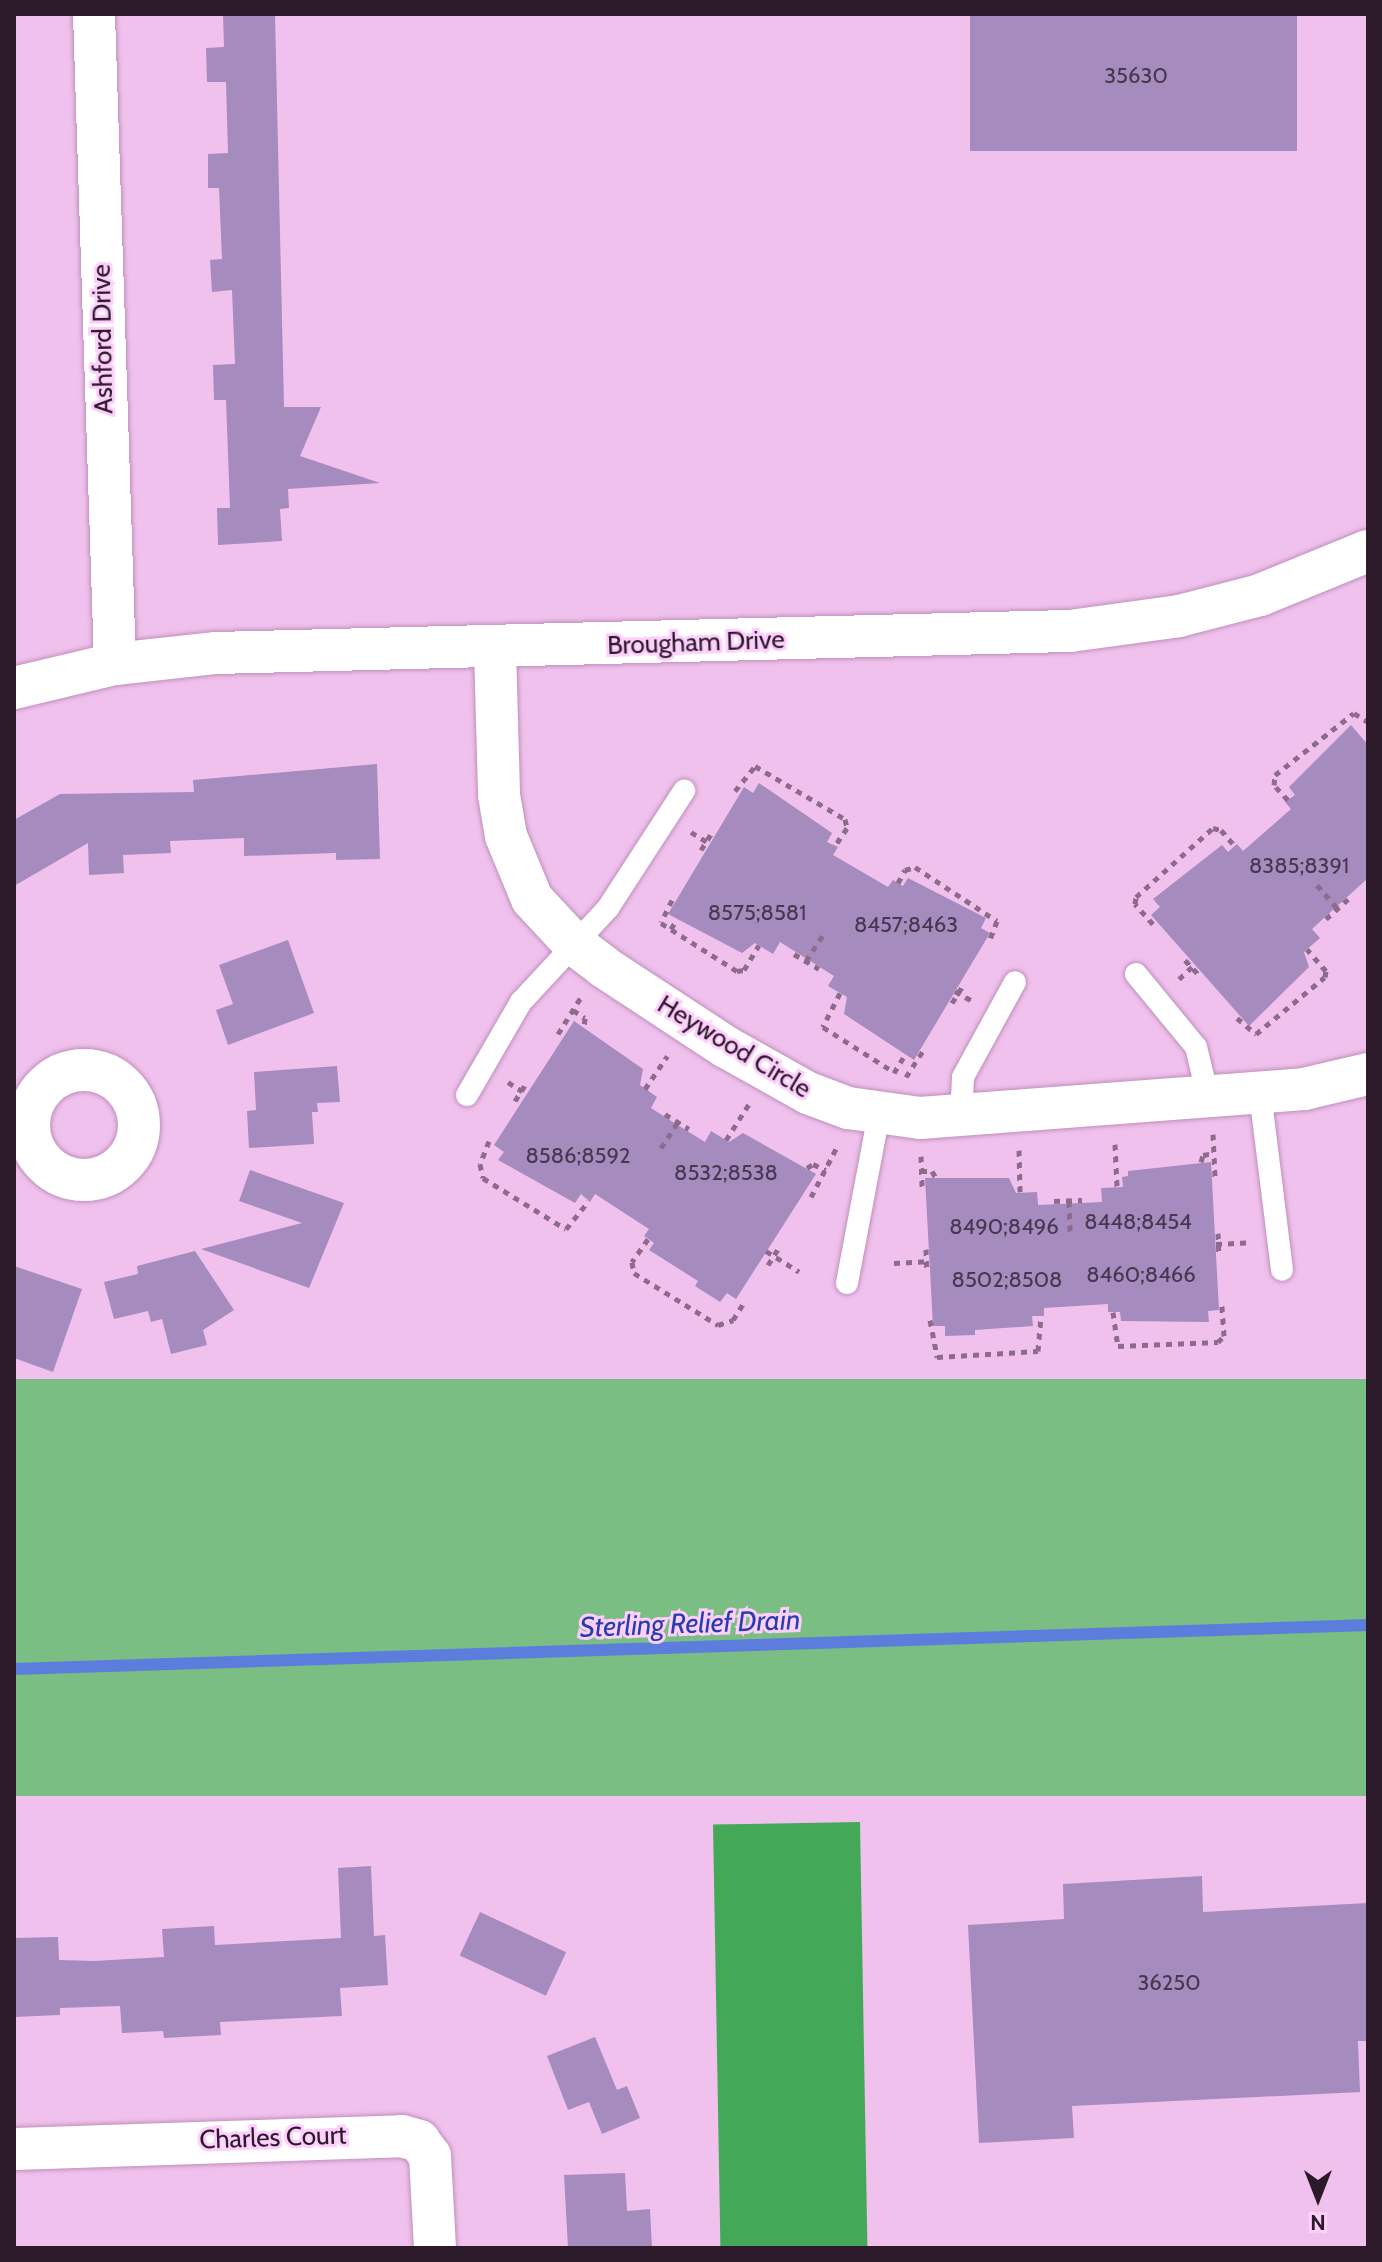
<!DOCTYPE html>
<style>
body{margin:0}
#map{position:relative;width:1382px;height:2262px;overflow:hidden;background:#f1c1ee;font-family:Cabin,sans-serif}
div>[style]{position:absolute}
.green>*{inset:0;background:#7bbe84;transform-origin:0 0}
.forest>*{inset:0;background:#44a859;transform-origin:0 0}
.stream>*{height:12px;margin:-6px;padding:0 6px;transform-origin:6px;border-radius:6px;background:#5d7ddc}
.building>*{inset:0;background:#a58bbe;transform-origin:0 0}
.path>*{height:5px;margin-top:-2.5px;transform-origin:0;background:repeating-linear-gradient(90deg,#8d6c8b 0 6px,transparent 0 12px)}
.roads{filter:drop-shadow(0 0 2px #bd90bb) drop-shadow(0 0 2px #bd90bb)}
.lane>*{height:22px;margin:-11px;padding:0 11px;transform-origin:11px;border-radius:11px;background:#fff}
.street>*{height:42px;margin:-21px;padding:0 21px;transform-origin:21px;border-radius:21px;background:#fff}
.street>.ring{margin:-21px;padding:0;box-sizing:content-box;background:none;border:42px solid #fff;border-radius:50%}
span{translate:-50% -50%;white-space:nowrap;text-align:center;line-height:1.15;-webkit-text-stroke:6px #fecefc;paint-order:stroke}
.number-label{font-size:22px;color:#4a3650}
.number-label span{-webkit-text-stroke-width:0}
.street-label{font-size:26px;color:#2c1a2b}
.water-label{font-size:28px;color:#253ead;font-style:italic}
.frame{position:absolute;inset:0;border:16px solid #2c1a2b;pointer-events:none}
.north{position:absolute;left:1278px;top:2158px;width:80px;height:80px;-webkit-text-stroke:6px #fecefc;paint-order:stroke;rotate:180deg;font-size:22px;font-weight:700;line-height:32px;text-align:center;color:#2c1a2b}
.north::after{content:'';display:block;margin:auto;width:28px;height:36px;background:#2c1a2b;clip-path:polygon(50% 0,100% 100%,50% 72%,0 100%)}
</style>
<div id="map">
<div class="green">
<div style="left:1368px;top:1379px;width:417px;height:1355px;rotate:90deg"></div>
</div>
<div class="forest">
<div style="left:860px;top:1822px;width:426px;height:147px;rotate:89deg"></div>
</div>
<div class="stream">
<div style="left:14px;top:1669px;width:1355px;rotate:-1.86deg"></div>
</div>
<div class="building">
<div style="clip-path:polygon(223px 14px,275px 14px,284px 407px,321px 407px,300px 456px,380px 483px,288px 489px,289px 508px,280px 509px,282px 541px,218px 545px,217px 508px,230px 508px,226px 400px,214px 400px,213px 365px,235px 364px,232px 290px,212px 292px,210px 260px,222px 259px,219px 188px,208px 188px,208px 154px,228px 153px,226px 82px,207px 82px,206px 48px,224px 47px)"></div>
<div style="left:970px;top:14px;width:327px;height:137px"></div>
<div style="clip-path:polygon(1351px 725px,1368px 745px,1368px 878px,1312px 929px,1320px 938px,1304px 952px,1309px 967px,1249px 1026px,1151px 915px,1160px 907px,1153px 899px,1222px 845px,1228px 852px,1237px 844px,1243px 851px,1291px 809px,1285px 802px,1295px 795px,1289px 787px)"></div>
<div style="clip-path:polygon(377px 764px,380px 859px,336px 860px,336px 853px,244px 856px,244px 838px,170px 841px,171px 853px,123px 855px,124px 873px,89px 875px,88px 843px,14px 886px,14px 820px,60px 794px,194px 792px,193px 780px)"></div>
<div style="clip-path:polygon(759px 783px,832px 833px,827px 842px,838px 847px,833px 855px,888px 887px,893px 880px,903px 886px,908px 878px,986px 918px,981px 928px,990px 933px,914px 1060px,844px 1014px,847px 997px,828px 986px,834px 976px,780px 942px,773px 954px,755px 943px,742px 953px,668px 914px,744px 787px,753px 793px)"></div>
<div style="clip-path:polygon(288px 940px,314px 1013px,228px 1045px,216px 1010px,233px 1004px,219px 965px)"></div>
<div style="clip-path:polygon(574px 1021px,643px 1069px,640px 1085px,657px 1097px,651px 1108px,676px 1124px,705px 1142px,711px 1131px,729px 1142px,743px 1133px,816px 1174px,736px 1299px,727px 1293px,720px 1302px,695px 1286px,698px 1281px,649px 1250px,654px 1243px,644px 1236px,649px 1229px,595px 1194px,590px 1202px,581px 1194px,575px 1203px,498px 1160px,504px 1152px,494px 1145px)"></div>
<div style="clip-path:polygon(337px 1066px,340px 1102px,317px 1103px,318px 1112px,312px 1112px,314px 1144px,249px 1148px,247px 1111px,256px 1110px,254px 1072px)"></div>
<div style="clip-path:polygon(1211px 1162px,1219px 1310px,1208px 1311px,1209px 1322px,1121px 1321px,1120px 1312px,1108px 1312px,1108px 1304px,1044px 1308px,1044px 1316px,1032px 1316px,1033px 1326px,975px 1330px,975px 1335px,945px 1336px,945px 1326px,933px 1326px,925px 1178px,1009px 1178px,1016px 1193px,1037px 1192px,1038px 1205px,1102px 1202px,1101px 1188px,1123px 1187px,1122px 1177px,1128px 1176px,1128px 1171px)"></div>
<div style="clip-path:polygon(250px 1170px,344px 1203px,309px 1288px,201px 1249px,302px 1223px,239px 1201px)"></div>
<div style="clip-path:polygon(195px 1251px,234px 1310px,203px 1330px,207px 1345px,171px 1354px,162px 1319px,151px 1322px,148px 1311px,114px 1319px,104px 1282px,138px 1274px,137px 1266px)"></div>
<div style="clip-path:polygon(14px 1266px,82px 1289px,53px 1372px,14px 1358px)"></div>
<div style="clip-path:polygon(371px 1866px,374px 1936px,385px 1935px,388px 1985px,340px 1988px,342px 2016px,220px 2022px,221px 2035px,164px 2038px,163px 2031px,122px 2033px,120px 2006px,60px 2008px,60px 2015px,14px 2017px,14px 1938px,58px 1937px,59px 1960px,94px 1961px,164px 1957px,162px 1929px,214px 1926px,215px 1945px,341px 1938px,338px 1868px)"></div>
<div style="clip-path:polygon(1202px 1876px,1203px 1912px,1368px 1903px,1368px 2041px,1358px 2041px,1360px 2092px,1072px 2106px,1074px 2138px,979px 2143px,968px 1925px,1064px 1919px,1063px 1884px)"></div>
<div style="left:480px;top:1912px;width:95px;height:48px;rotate:25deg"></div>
<div style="clip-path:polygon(595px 2037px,617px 2090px,627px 2086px,640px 2118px,602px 2134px,589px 2102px,568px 2110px,547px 2056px)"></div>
<div style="clip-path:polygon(625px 2173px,627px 2211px,650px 2209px,652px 2248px,568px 2248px,564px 2175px)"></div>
</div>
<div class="path">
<div style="left:735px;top:791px;width:32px;rotate:-51deg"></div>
<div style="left:755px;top:766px;width:104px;rotate:30.5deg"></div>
<div style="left:845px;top:819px;width:9px;rotate:77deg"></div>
<div style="left:847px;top:828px;width:22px;rotate:124deg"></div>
<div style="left:1288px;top:800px;width:21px;rotate:-133deg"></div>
<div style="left:1274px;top:785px;width:10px;rotate:-84deg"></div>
<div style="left:1275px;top:775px;width:100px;rotate:-38.1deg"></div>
<div style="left:1354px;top:713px;width:17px;rotate:33deg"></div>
<div style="left:691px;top:832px;width:22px;rotate:32deg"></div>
<div style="left:701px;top:850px;width:19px;rotate:-58deg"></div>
<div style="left:898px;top:883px;width:15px;rotate:-62deg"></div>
<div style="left:905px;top:870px;width:10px;rotate:-17deg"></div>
<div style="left:915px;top:867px;width:98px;rotate:33.4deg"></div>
<div style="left:997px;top:921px;width:19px;rotate:111deg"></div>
<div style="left:1317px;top:885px;width:32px;rotate:49deg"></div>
<div style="left:672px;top:900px;width:25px;rotate:116deg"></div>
<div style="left:661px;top:923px;width:90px;rotate:32.3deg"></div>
<div style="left:737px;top:971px;width:7px;rotate:-8deg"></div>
<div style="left:744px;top:970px;width:29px;rotate:-59deg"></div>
<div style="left:1326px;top:919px;width:30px;rotate:-42deg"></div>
<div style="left:1153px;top:924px;width:27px;rotate:-132deg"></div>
<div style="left:1135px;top:904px;width:7px;rotate:-82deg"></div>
<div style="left:1136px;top:897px;width:103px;rotate:-41.9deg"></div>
<div style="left:1213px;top:828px;width:8px;rotate:14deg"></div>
<div style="left:1221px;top:830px;width:21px;rotate:49deg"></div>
<div style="left:671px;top:929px;width:12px;rotate:-59deg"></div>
<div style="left:794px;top:954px;width:29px;rotate:31deg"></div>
<div style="left:1185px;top:960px;width:19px;rotate:47deg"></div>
<div style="left:806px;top:961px;width:31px;rotate:-57deg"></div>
<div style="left:1179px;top:979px;width:22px;rotate:-43deg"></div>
<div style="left:955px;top:991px;width:20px;rotate:30deg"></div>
<div style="left:840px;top:993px;width:38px;rotate:117deg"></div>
<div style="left:823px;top:1027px;width:84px;rotate:32.4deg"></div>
<div style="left:952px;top:1003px;width:22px;rotate:-58deg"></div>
<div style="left:573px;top:1010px;width:14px;rotate:34deg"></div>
<div style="left:585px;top:1018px;width:9px;rotate:96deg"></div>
<div style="left:1237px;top:1018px;width:25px;rotate:40deg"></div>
<div style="left:1256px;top:1034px;width:89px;rotate:-39.6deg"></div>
<div style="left:1325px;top:977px;width:6px;rotate:-81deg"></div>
<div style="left:1326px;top:971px;width:29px;rotate:-131deg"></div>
<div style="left:558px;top:1034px;width:44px;rotate:-58.1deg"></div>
<div style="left:894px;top:1073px;width:21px;rotate:-59deg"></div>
<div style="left:906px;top:1077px;width:31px;rotate:-57deg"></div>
<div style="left:508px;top:1082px;width:17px;rotate:33deg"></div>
<div style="left:645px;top:1089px;width:40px;rotate:-56deg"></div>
<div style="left:515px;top:1101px;width:22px;rotate:-58deg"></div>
<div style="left:665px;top:1114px;width:28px;rotate:32deg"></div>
<div style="left:1213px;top:1134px;width:43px;rotate:87.3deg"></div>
<div style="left:726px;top:1140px;width:43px;rotate:-57.4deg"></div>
<div style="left:489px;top:1141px;width:25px;rotate:111deg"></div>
<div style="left:480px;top:1164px;width:14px;rotate:78deg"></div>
<div style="left:483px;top:1178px;width:97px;rotate:31.6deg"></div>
<div style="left:566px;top:1229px;width:36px;rotate:-51deg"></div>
<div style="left:1115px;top:1144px;width:43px;rotate:87.3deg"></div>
<div style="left:661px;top:1148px;width:31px;rotate:-57deg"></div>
<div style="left:1019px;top:1150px;width:42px;rotate:88.6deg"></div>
<div style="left:921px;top:1156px;width:35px;rotate:88deg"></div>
<div style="left:1201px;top:1162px;width:7px;rotate:-74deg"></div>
<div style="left:1203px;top:1155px;width:11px;rotate:-10deg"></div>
<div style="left:807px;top:1168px;width:7px;rotate:-34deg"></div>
<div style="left:813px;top:1164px;width:14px;rotate:25deg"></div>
<div style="left:921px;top:1171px;width:11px"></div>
<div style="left:932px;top:1171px;width:8px;rotate:60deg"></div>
<div style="left:811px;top:1197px;width:59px;rotate:-62.6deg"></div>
<div style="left:1054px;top:1201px;width:28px;rotate:-2deg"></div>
<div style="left:1069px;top:1201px;width:31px;rotate:88deg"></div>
<div style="left:1218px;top:1233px;width:23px;rotate:88deg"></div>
<div style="left:648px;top:1239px;width:28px;rotate:125deg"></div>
<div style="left:632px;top:1262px;width:11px;rotate:80deg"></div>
<div style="left:634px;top:1273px;width:99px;rotate:31.8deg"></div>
<div style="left:718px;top:1325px;width:16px;rotate:-18deg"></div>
<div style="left:733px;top:1320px;width:19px;rotate:-58deg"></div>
<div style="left:1216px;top:1244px;width:35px;rotate:-3deg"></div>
<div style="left:926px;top:1249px;width:23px;rotate:88deg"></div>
<div style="left:766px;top:1251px;width:39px;rotate:32deg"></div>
<div style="left:894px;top:1263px;width:33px;rotate:-3deg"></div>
<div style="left:768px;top:1265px;width:22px;rotate:-58deg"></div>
<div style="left:1113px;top:1312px;width:34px;rotate:82deg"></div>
<div style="left:1118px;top:1346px;width:100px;rotate:-2.3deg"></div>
<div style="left:1218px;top:1342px;width:8px;rotate:-45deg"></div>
<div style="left:1224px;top:1336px;width:31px;rotate:-94deg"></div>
<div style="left:930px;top:1320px;width:38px;rotate:79deg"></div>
<div style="left:937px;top:1357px;width:101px;rotate:-3.4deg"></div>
<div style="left:1038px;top:1351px;width:35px;rotate:-85deg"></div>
</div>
<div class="roads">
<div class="lane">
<div style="left:1136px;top:974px;width:94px;rotate:50.6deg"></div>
<div style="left:1196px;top:1047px;width:51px;rotate:76.5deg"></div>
<div style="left:1260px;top:1093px;width:178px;rotate:82.9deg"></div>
<div style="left:467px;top:1095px;width:108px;rotate:-59.9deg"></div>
<div style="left:521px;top:1002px;width:128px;rotate:-47.2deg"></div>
<div style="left:608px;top:908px;width:140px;rotate:-57deg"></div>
<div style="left:961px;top:1116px;width:39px;rotate:-87deg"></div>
<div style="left:963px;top:1077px;width:108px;rotate:-61.3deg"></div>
<div style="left:847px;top:1283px;width:172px;rotate:-79.3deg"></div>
</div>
<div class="street">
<div style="left:94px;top:14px;width:650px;rotate:88.15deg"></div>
<div style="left:495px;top:649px;width:146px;rotate:88.4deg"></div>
<div style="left:499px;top:795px;width:42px;rotate:80.3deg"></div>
<div style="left:506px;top:836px;width:68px;rotate:67.6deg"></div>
<div style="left:532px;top:899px;width:62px;rotate:47deg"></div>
<div style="left:574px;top:944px;width:38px;rotate:37deg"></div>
<div style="left:604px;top:967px;width:146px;rotate:33.3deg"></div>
<div style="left:726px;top:1047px;width:94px;rotate:29.3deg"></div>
<div style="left:808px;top:1093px;width:43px;rotate:20.6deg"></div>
<div style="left:848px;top:1108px;width:73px;rotate:7.9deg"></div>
<div style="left:920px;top:1118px;width:385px;rotate:-4.3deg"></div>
<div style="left:1304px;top:1089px;width:66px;rotate:-13.2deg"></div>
<div style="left:14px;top:688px;width:104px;rotate:-13.4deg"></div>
<div style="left:115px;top:664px;width:102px;rotate:-6.2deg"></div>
<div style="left:216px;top:653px;width:854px;rotate:-1.48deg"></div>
<div style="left:1070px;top:631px;width:110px;rotate:-7.8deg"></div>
<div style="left:1179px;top:616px;width:84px;rotate:-14.5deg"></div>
<div style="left:1260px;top:595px;width:117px;rotate:-22.2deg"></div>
<div class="ring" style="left:29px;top:1070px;width:68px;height:68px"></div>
<div style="left:15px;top:2149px;width:387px;rotate:-1.9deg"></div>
<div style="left:402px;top:2136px;width:18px;rotate:16deg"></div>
<div style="left:419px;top:2141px;width:19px;rotate:54deg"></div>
<div style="left:430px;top:2156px;width:92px;rotate:86.9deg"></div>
</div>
</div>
<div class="number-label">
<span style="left:1136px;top:76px">35630</span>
<span style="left:1299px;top:866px">8385;8391</span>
<span style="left:757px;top:913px">8575;8581</span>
<span style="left:906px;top:925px">8457;8463</span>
<span style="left:578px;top:1156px">8586;8592</span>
<span style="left:726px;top:1173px">8532;8538</span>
<span style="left:1138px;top:1222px">8448;8454</span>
<span style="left:1004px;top:1227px">8490;8496</span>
<span style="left:1141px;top:1275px">8460;8466</span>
<span style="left:1007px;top:1280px">8502;8508</span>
<span style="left:1169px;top:1983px">36250</span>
</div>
<div class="street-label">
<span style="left:103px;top:339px;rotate:-91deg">Ashford Drive</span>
<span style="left:696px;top:643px;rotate:-2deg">Brougham Drive</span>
<span style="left:734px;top:1047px;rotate:31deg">Heywood Circle</span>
<span style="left:273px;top:2138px;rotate:-2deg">Charles Court</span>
</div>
<div class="water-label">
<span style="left:690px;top:1623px;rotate:-2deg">Sterling Relief Drain</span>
</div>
<div class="frame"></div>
<div class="north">N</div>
</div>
